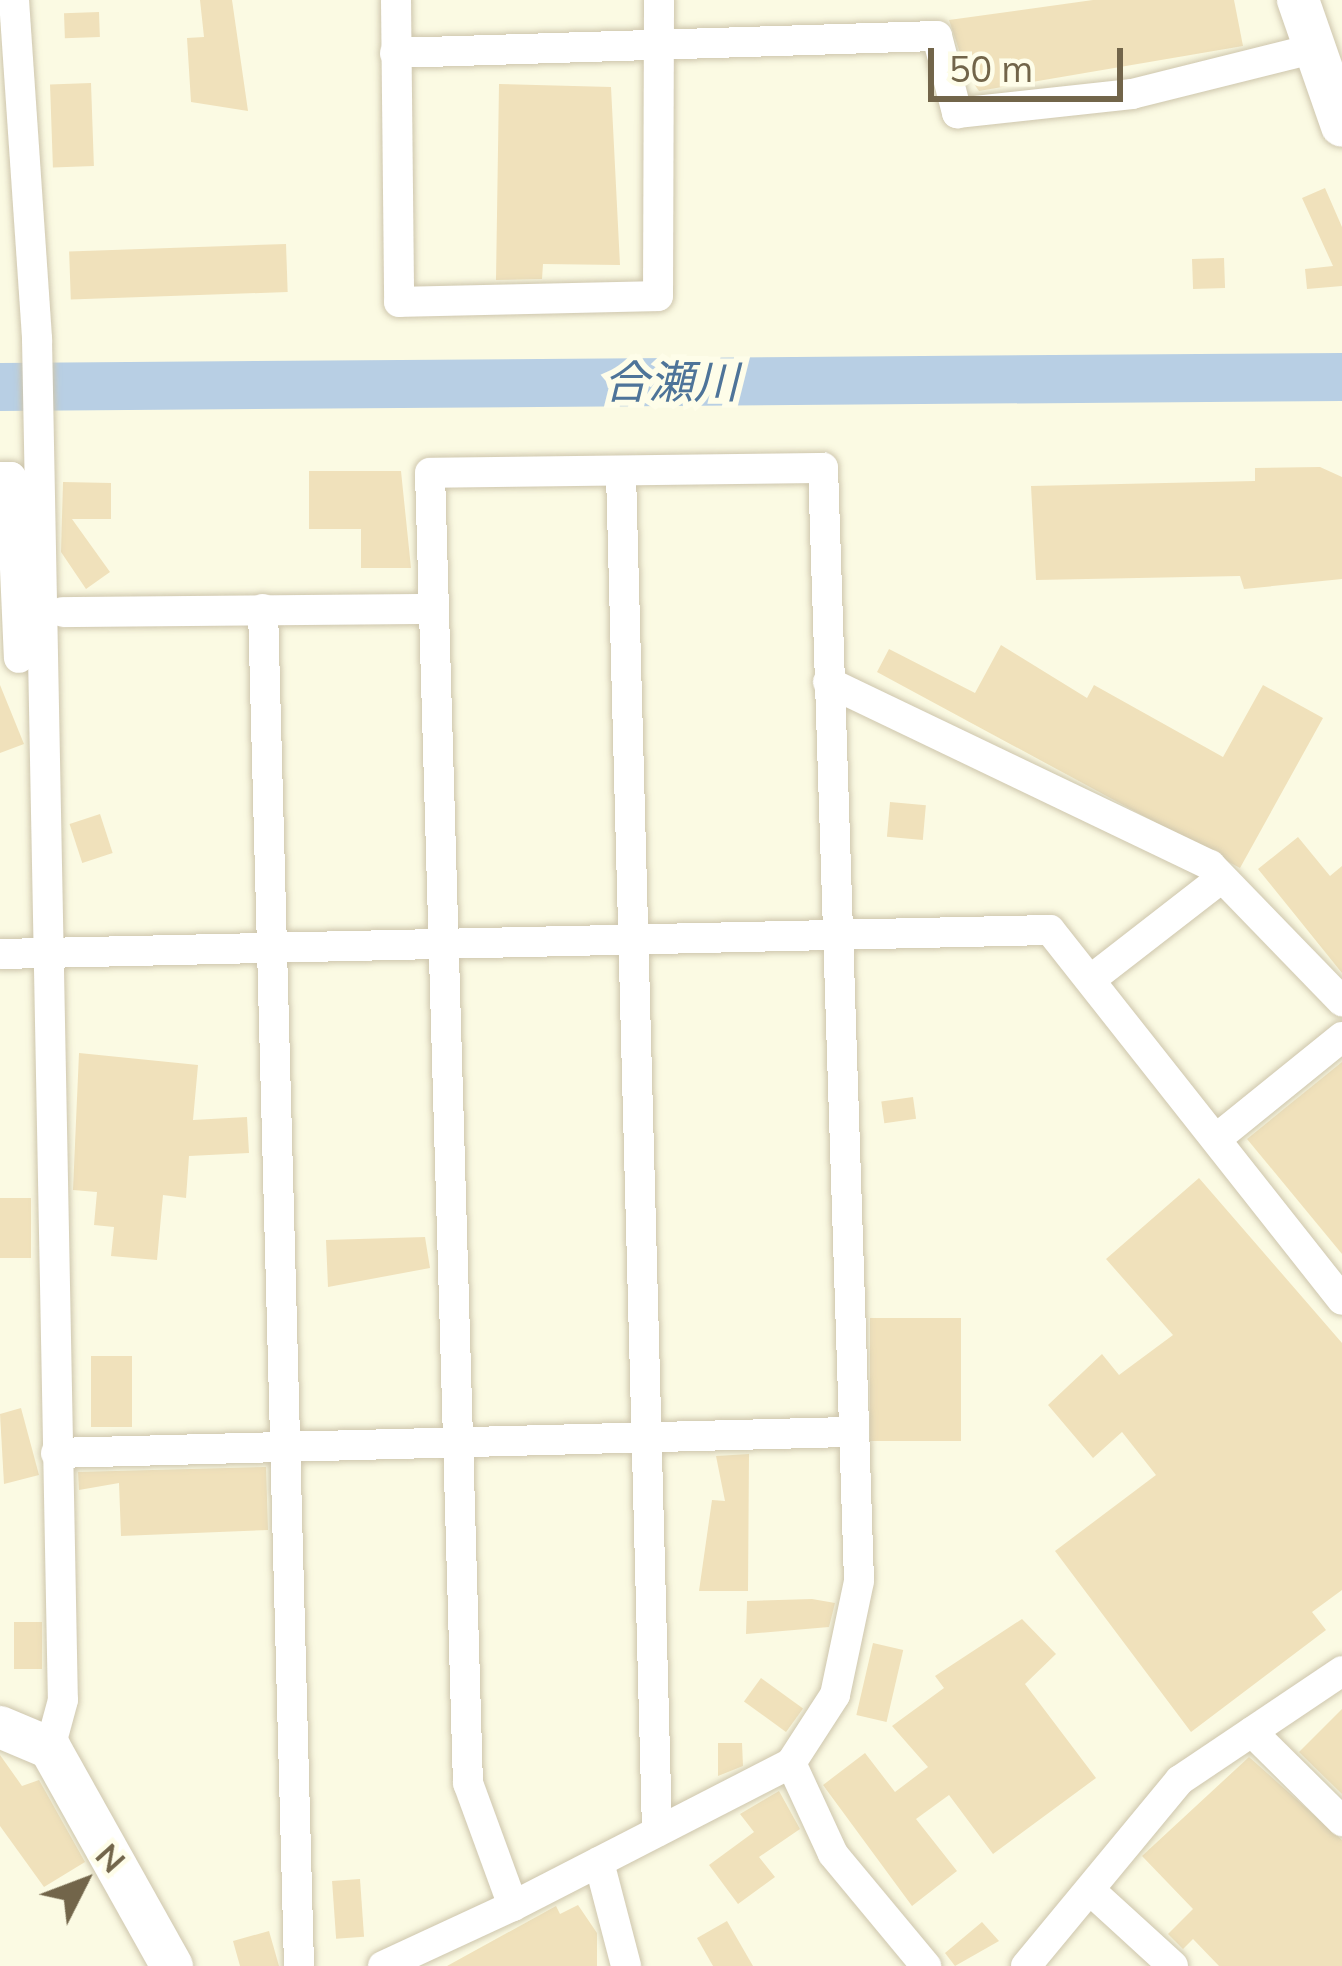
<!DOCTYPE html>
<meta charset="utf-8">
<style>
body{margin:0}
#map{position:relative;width:1342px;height:1966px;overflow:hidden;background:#fbfae3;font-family:Mulish,"Noto Sans JP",sans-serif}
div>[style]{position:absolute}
.river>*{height:48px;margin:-24px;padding:0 24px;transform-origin:24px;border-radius:24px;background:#b8cfe4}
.building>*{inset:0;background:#f0e1bb;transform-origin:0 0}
.roads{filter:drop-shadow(0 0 3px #cec6ad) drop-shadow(0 0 3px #cec6ad)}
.street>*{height:30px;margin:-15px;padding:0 15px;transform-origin:15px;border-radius:15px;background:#fff}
.secondary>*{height:42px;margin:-21px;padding:0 21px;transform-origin:21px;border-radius:21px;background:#fff}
span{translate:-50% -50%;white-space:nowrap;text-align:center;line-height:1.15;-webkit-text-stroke:12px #fefde9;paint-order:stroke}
.water-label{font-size:45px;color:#4e7499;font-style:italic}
.north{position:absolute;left:24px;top:1822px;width:120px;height:120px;-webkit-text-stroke:9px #fefde9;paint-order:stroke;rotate:48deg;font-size:33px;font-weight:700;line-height:48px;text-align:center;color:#72654a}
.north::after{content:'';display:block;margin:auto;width:42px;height:54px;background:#72654a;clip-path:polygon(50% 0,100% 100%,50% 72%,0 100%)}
.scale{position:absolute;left:928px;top:48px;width:195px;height:54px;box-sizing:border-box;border:6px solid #72654a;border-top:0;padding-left:15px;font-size:36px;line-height:42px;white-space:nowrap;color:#72654a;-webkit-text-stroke:9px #fefde9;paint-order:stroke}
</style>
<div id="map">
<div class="river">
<div style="left:0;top:387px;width:1342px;rotate:-0.43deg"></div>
</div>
<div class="building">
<div style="clip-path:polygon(200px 0,232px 0,248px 111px,191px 102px,187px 38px,204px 37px)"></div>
<div style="clip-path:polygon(1093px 0,1234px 0,1243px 46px,979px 91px,967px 74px,949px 20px)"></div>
<div style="left:99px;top:12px;width:25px;height:35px;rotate:88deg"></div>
<div style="left:91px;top:83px;width:83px;height:41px;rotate:88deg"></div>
<div style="clip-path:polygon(499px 84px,611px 87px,620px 265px,543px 264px,542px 279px,496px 280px)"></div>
<div style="clip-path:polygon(1325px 188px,1342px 227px,1342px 286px,1307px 289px,1305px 269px,1333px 266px,1302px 198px)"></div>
<div style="left:286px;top:244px;width:48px;height:217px;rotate:88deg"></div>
<div style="left:1224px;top:258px;width:30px;height:32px;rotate:88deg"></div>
<div style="clip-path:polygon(1320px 467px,1342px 477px,1342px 579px,1244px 589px,1240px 576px,1036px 580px,1031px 486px,1255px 481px,1255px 468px)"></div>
<div style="clip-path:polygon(309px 471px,401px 471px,411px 568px,361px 568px,361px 529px,309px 529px)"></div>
<div style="clip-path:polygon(63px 482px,111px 483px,111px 519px,72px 519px,110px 572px,86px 589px,61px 552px)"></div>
<div style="clip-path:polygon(1001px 645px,1087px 698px,1094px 685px,1223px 757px,1263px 685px,1323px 718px,1240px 868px,877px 672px,889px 649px,975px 693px)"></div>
<div style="clip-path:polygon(0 685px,24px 744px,0 753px)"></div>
<div style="left:890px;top:802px;width:36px;height:35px;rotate:5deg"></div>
<div style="left:100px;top:814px;width:41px;height:32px;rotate:72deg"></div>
<div style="clip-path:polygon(1298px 837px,1330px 876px,1342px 866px,1342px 973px,1258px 869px)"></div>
<div style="clip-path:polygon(79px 1053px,198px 1065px,193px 1120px,247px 1117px,249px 1153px,189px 1156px,186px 1198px,163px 1195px,157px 1260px,111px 1256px,114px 1227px,94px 1225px,97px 1192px,73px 1190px)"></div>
<div style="clip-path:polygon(1342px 1062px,1342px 1254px,1247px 1139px)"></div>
<div style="left:913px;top:1097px;width:22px;height:32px;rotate:82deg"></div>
<div style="clip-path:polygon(1199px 1178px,1342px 1343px,1342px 1590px,1312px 1612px,1326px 1630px,1191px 1732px,1055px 1551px,1156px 1475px,1122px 1432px,1093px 1458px,1048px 1405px,1102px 1354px,1119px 1375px,1173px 1335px,1106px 1259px)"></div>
<div style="left:0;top:1198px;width:31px;height:60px"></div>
<div style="clip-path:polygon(425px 1237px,430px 1268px,328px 1287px,326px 1240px)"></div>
<div style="left:870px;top:1318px;width:91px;height:123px"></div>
<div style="left:91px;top:1356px;width:41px;height:71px"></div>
<div style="clip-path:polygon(21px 1408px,39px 1475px,4px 1484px,0 1414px)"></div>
<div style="clip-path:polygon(749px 1454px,748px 1591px,699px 1591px,712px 1500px,725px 1501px,716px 1456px)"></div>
<div style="clip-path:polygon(266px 1467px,268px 1530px,121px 1536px,119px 1483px,79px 1490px,78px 1472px)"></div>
<div style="clip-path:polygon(812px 1599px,835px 1603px,829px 1627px,746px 1634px,747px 1601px)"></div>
<div style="clip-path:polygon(1022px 1619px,1056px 1654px,1025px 1684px,1096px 1778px,993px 1854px,949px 1795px,916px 1819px,957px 1871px,912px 1906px,823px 1785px,865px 1753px,895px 1792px,928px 1767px,892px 1726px,944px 1688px,935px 1676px)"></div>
<div style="left:14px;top:1622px;width:28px;height:47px"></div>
<div style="left:873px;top:1643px;width:31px;height:74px;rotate:13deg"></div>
<div style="left:761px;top:1678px;width:52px;height:29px;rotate:36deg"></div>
<div style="clip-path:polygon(1342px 1709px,1342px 1794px,1299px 1752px)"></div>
<div style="clip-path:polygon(718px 1743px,742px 1743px,743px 1766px,718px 1776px)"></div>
<div style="clip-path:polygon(0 1755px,22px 1786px,39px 1780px,85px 1862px,44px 1887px,0 1826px)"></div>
<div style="clip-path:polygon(1249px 1757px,1342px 1840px,1342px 1966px,1219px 1966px,1193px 1939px,1183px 1949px,1168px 1934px,1193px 1909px,1142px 1856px)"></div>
<div style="clip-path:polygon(779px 1791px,800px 1829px,759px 1857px,775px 1877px,738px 1904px,709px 1865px,754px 1832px,740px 1814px)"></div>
<div style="left:360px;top:1879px;width:58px;height:28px;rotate:86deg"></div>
<div style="clip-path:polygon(578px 1905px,597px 1933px,597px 1966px,447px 1966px,556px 1906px,560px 1914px)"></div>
<div style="clip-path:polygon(727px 1921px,753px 1966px,713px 1966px,697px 1938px)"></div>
<div style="clip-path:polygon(982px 1922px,999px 1941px,955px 1966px,945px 1953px)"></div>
<div style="clip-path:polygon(269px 1931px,279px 1966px,240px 1966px,233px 1941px)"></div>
</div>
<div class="roads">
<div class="street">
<div style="left:14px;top:0;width:340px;rotate:86.1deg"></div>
<div style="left:37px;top:339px;width:1361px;rotate:88.91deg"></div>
<div style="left:63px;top:1700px;width:50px;rotate:105.2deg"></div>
<div style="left:396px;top:0;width:302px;rotate:89.4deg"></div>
<div style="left:399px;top:302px;width:259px;rotate:-1.3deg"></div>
<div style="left:658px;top:296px;width:296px;rotate:-89.8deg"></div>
<div style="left:395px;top:53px;width:542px;rotate:-1.8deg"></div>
<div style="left:937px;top:36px;width:80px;rotate:75.4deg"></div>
<div style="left:957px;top:113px;width:176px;rotate:-6.2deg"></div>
<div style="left:1132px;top:94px;width:191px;rotate:-14deg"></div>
<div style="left:621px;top:473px;width:1359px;rotate:88.48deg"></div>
<div style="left:0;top:477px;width:11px"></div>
<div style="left:11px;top:477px;width:181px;rotate:87.5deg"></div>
<div style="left:263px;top:609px;width:1357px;rotate:88.48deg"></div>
<div style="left:63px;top:612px;width:369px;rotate:-0.5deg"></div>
<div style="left:828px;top:682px;width:424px;rotate:25.6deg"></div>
<div style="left:1210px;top:865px;width:190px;rotate:45.9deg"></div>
<div style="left:0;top:954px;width:1050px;rotate:-1.31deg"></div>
<div style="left:1050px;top:930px;width:471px;rotate:51.7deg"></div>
<div style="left:1094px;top:977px;width:158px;rotate:-37.8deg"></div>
<div style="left:1216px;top:1139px;width:162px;rotate:-39deg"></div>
<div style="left:56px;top:1453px;width:793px;rotate:-1.52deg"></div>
<div style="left:1252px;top:1732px;width:127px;rotate:44.7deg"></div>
<div style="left:791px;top:1763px;width:100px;rotate:65.2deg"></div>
<div style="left:833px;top:1854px;width:146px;rotate:50.3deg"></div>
<div style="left:599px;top:1862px;width:107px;rotate:75.4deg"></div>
<div style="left:1091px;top:1891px;width:111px;rotate:42.4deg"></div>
<div style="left:383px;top:1966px;width:143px;rotate:-24.8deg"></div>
<div style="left:513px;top:1906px;width:313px;rotate:-27.2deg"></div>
<div style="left:791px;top:1763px;width:81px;rotate:-57.1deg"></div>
<div style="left:835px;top:1695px;width:116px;rotate:-78.1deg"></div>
<div style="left:859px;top:1581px;width:1114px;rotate:-91.85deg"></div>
<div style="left:823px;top:468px;width:393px;rotate:179.3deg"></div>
<div style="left:430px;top:473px;width:1311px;rotate:88.34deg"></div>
<div style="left:468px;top:1783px;width:131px;rotate:69.9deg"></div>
<div style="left:1026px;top:1966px;width:241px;rotate:-50.4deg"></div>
<div style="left:1180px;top:1780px;width:195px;rotate:-33.9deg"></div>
</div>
<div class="secondary">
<div style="left:1298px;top:0;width:133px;rotate:70.8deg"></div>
<div style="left:0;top:1727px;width:54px;rotate:22.8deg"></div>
<div style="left:50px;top:1748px;width:250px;rotate:60.8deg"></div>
</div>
</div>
<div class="water-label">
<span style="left:671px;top:382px">合瀬川</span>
</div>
<div class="north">N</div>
<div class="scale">50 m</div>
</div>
